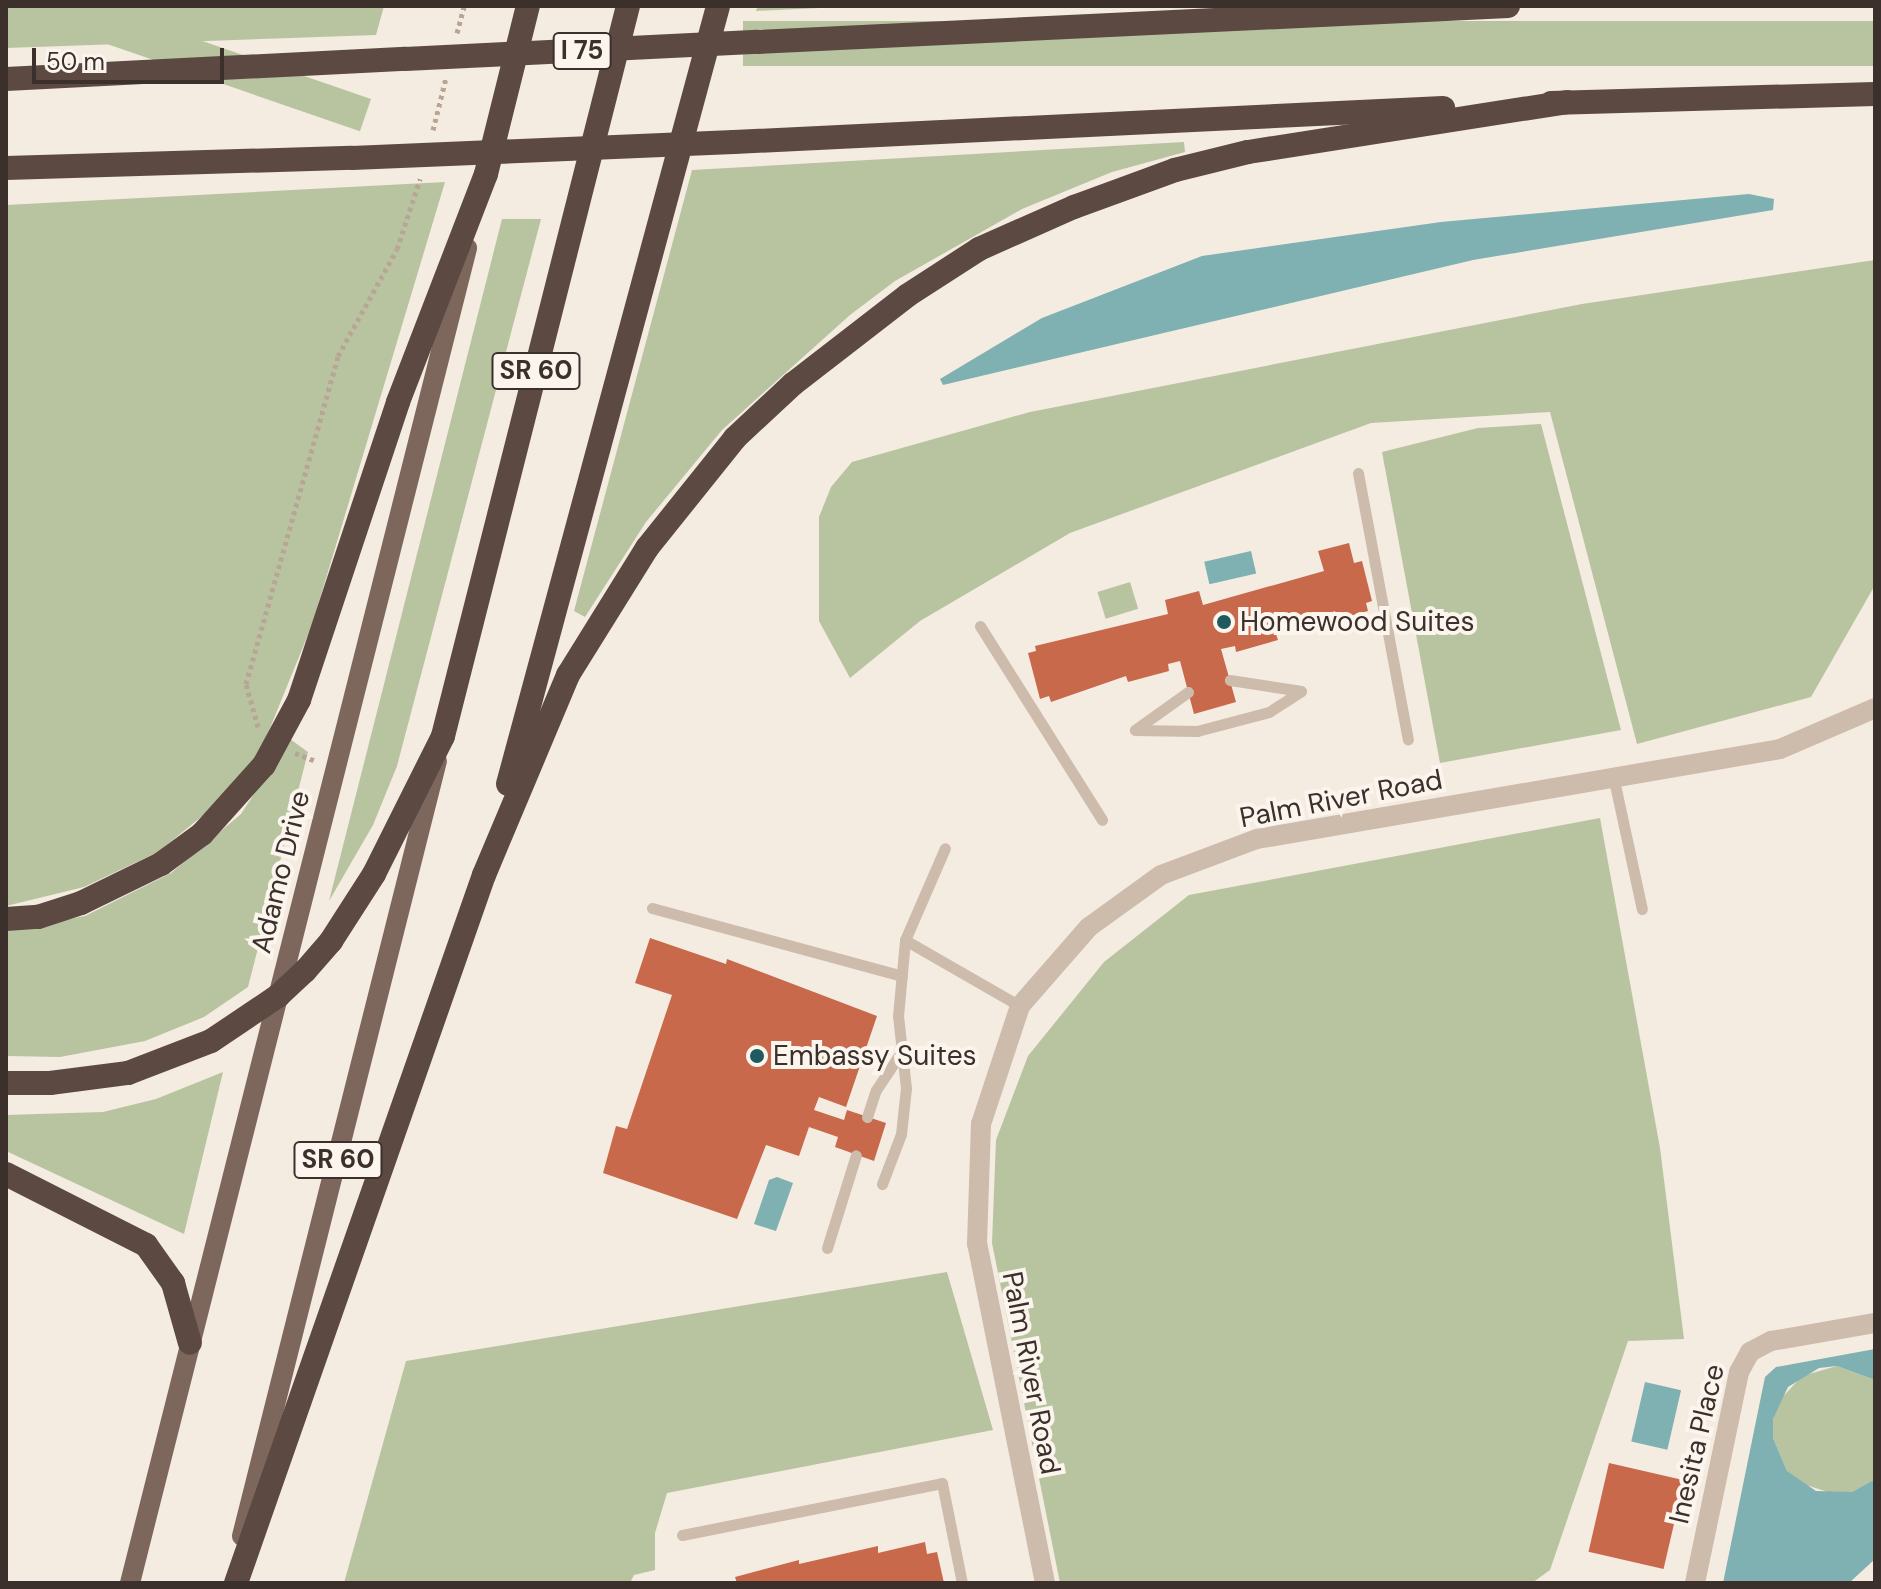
<!DOCTYPE html>
<style>
body{margin:0}
#map{position:relative;width:1881px;height:1589px;overflow:hidden;background:#f4ebe1;font-family:"DM Sans",sans-serif}
div>[style]{position:absolute}
.green>*{inset:0;background:#b8c4a0;transform-origin:0 0}
.water>*{inset:0;background:#7fb0b2;transform-origin:0 0}
.building>*{inset:0;background:#c8694b;transform-origin:0 0}
.path>*{height:5px;margin-top:-2.5px;transform-origin:0;background:repeating-linear-gradient(90deg,#b9a596 0 4px,transparent 0 8px)}
.lane>*{height:11px;margin:-5.5px;padding:0 5.5px;transform-origin:5.5px;border-radius:5.5px;background:#cdbbac}
.street>*{height:20px;margin:-10px;padding:0 10px;transform-origin:10px;border-radius:10px;background:#cdbbac}
.primary>*{height:20px;margin:-10px;padding:0 10px;transform-origin:10px;border-radius:10px;background:#7d675c}
.highway>*{height:24px;margin:-12px;padding:0 12px;transform-origin:12px;border-radius:12px;background:#5c4a42}
.highway-bridge>*{height:24px;margin:-12px;padding:0 12px;transform-origin:12px;border-radius:12px;background:#5c4a42}
.dots>*{width:22px;height:22px;translate:-50% -50%;box-sizing:border-box;border:4px solid #fbf5ee;border-radius:50%}
span{translate:-50% -50%;white-space:nowrap;text-align:center;line-height:1.15;-webkit-text-stroke:8px #fbf5ee;paint-order:stroke}
.shield-label span{padding:2px 6px;background:#fbf5ee;border:2px solid;border-radius:6px;-webkit-text-stroke-width:0}
.shield-label{font-size:26px;color:#3b302b;font-weight:700}
.poi-label{font-size:28px;color:#3b302b}
.left{translate:0 -50%;text-align:left}
.street-label{font-size:28px;color:#3b302b}
.frame{position:absolute;inset:0;border:8px solid #3b302b;pointer-events:none}
.scale{position:absolute;left:32px;top:48px;width:192px;height:36px;box-sizing:border-box;border:4px solid #3b302b;border-top:0;padding-left:10px;font-size:24px;line-height:28px;white-space:nowrap;color:#3b302b;-webkit-text-stroke:6px #fbf5ee;paint-order:stroke}
</style>
<div id="map">
<div class="green">
<div style="clip-path:polygon(6px 6px,384px 6px,376px 35px,6px 48px)"></div>
<div style="clip-path:polygon(758px 6px,861px 6px,756px 11px)"></div>
<div style="left:1875px;top:21px;width:45px;height:1132px;rotate:90deg"></div>
<div style="left:371px;top:99px;width:34px;height:365px;rotate:109deg"></div>
<div style="clip-path:polygon(1184px 142px,1185px 152px,1112px 172px,1022px 209px,895px 281px,850px 315px,722px 430px,646px 522px,585px 617px,574px 611px,692px 170px)"></div>
<div style="clip-path:polygon(445px 182px,312px 625px,261px 750px,212px 808px,158px 852px,84px 887px,6px 906px,6px 205px)"></div>
<div style="clip-path:polygon(502px 219px,541px 219px,397px 766px,373px 825px,329px 901px)"></div>
<div style="clip-path:polygon(1875px 260px,1875px 585px,1811px 697px,1637px 744px,1550px 412px,1371px 423px,1070px 533px,920px 621px,850px 678px,819px 621px,819px 517px,831px 487px,852px 462px,1030px 412px,1582px 304px)"></div>
<div style="clip-path:polygon(1541px 424px,1621px 730px,1440px 763px,1382px 452px,1478px 428px)"></div>
<div style="left:1130px;top:582px;width:28px;height:34px;rotate:73deg"></div>
<div style="clip-path:polygon(290px 739px,308px 752px,248px 987px,204px 1017px,145px 1041px,60px 1057px,6px 1056px,6px 931px,85px 916px,171px 873px,241px 814px)"></div>
<div style="clip-path:polygon(1600px 818px,1660px 1148px,1684px 1339px,1628px 1341px,1550px 1570px,1532px 1583px,1060px 1583px,992px 1243px,996px 1140px,1028px 1056px,1104px 962px,1189px 895px)"></div>
<div style="clip-path:polygon(223px 1072px,184px 1234px,6px 1151px,6px 1115px,103px 1112px,156px 1099px)"></div>
<div style="clip-path:polygon(947px 1272px,993px 1430px,667px 1493px,655px 1533px,655px 1570px,634px 1575px,630px 1583px,344px 1583px,406px 1361px)"></div>
<div style="clip-path:polygon(1837px 1366px,1875px 1380px,1875px 1479px,1852px 1492px,1834px 1494px,1800px 1483px,1787px 1471px,1773px 1438px,1773px 1419px,1778px 1402px,1802px 1376px)"></div>
</div>
<div class="water">
<div style="clip-path:polygon(1749px 194px,1774px 199px,1773px 210px,1473px 260px,943px 385px,940px 379px,1042px 318px,1202px 256px,1441px 222px)"></div>
<div style="left:1251px;top:551px;width:23px;height:48px;rotate:77deg"></div>
<div style="clip-path:polygon(777px 1177px,793px 1183px,776px 1231px,754px 1224px,769px 1180px)"></div>
<div style="clip-path:polygon(1875px 1349px,1875px 1380px,1837px 1366px,1819px 1368px,1788px 1387px,1773px 1419px,1773px 1438px,1787px 1471px,1816px 1491px,1852px 1492px,1875px 1479px,1875px 1559px,1849px 1583px,1723px 1583px,1765px 1377px,1776px 1367px)"></div>
<div style="left:1645px;top:1382px;width:37px;height:61px;rotate:13deg"></div>
</div>
<div class="building">
<div style="clip-path:polygon(1349px 543px,1354px 563px,1362px 561px,1372px 601px,1366px 603px,1368px 611px,1337px 620px,1335px 611px,1276px 634px,1278px 640px,1236px 652px,1235px 646px,1221px 649px,1236px 702px,1194px 714px,1180px 661px,1168px 664px,1169px 671px,1128px 682px,1126px 676px,1051px 702px,1049px 696px,1040px 699px,1028px 653px,1036px 651px,1035px 646px,1168px 614px,1165px 600px,1199px 591px,1203px 605px,1324px 571px,1318px 551px)"></div>
<div style="clip-path:polygon(650px 938px,726px 964px,727px 959px,877px 1016px,846px 1107px,819px 1097px,814px 1110px,844px 1120px,847px 1110px,886px 1123px,874px 1161px,835px 1147px,838px 1137px,809px 1127px,799px 1156px,766px 1145px,737px 1219px,603px 1173px,616px 1126px,627px 1129px,672px 995px,635px 983px)"></div>
<div style="left:1609px;top:1463px;width:77px;height:91px;rotate:13deg"></div>
<div style="clip-path:polygon(925px 1542px,927px 1554px,937px 1552px,944px 1583px,737px 1583px,735px 1577px,799px 1560px,799px 1564px,878px 1546px,878px 1553px)"></div>
</div>
<div class="path">
<div style="left:457px;top:33px;width:28px;rotate:-75deg"></div>
<div style="left:433px;top:130px;width:54px;rotate:-76deg"></div>
<div style="left:258px;top:727px;width:45px;rotate:-105.6deg"></div>
<div style="left:246px;top:684px;width:341px;rotate:-74.3deg"></div>
<div style="left:338px;top:356px;width:122px;rotate:-61.1deg"></div>
<div style="left:397px;top:249px;width:74px;rotate:-71.8deg"></div>
<div style="left:295px;top:753px;width:22px;rotate:21deg"></div>
</div>
<div class="lane">
<div style="left:1358px;top:473px;width:271px;rotate:79.4deg"></div>
<div style="left:980px;top:626px;width:229px;rotate:57.8deg"></div>
<div style="left:1188px;top:692px;width:65px;rotate:144.4deg"></div>
<div style="left:1135px;top:730px;width:62px;rotate:0.9deg"></div>
<div style="left:1197px;top:731px;width:74px;rotate:-14.8deg"></div>
<div style="left:1269px;top:712px;width:38px;rotate:-33deg"></div>
<div style="left:1301px;top:691px;width:72px;rotate:-171.2deg"></div>
<div style="left:1614px;top:780px;width:132px;rotate:77.8deg"></div>
<div style="left:652px;top:908px;width:259px;rotate:15.2deg"></div>
<div style="left:905px;top:940px;width:133px;rotate:29.9deg"></div>
<div style="left:867px;top:1117px;width:28px;rotate:-72deg"></div>
<div style="left:876px;top:1090px;width:47px;rotate:-56.3deg"></div>
<div style="left:882px;top:1184px;width:53px;rotate:-69.2deg"></div>
<div style="left:901px;top:1134px;width:46px;rotate:-83.8deg"></div>
<div style="left:906px;top:1088px;width:72px;rotate:-96.3deg"></div>
<div style="left:898px;top:1016px;width:76px;rotate:-84.7deg"></div>
<div style="left:905px;top:940px;width:100px;rotate:-66.5deg"></div>
<div style="left:827px;top:1248px;width:97px;rotate:-72.7deg"></div>
<div style="left:682px;top:1535px;width:265px;rotate:-11.3deg"></div>
<div style="left:942px;top:1483px;width:102px;rotate:78.7deg"></div>
</div>
<div class="street">
<div style="left:1045px;top:1583px;width:346px;rotate:-101.3deg"></div>
<div style="left:977px;top:1244px;width:120px;rotate:-88.1deg"></div>
<div style="left:981px;top:1124px;width:124px;rotate:-71.7deg"></div>
<div style="left:1020px;top:1006px;width:105px;rotate:-48.9deg"></div>
<div style="left:1089px;top:927px;width:89px;rotate:-35.8deg"></div>
<div style="left:1161px;top:875px;width:103px;rotate:-20.6deg"></div>
<div style="left:1257px;top:839px;width:531px;rotate:-9.76deg"></div>
<div style="left:1780px;top:749px;width:103px;rotate:-23.3deg"></div>
<div style="left:1695px;top:1583px;width:216px;rotate:-78.2deg"></div>
<div style="left:1739px;top:1372px;width:23px;rotate:-61deg"></div>
<div style="left:1750px;top:1352px;width:24px;rotate:-28deg"></div>
<div style="left:1771px;top:1341px;width:106px;rotate:-9.8deg"></div>
</div>
<div class="primary">
<div style="left:242px;top:1536px;width:799px;rotate:-75.88deg"></div>
<div style="left:130px;top:1583px;width:1377px;rotate:-75.83deg"></div>
</div>
<div class="highway">
<div style="left:758px;top:42px;width:751px;rotate:-2.75deg"></div>
<div style="left:6px;top:79px;width:400px;rotate:-2.9deg"></div>
<div style="left:1551px;top:103px;width:324px;rotate:-1.6deg"></div>
<div style="left:734px;top:142px;width:710px;rotate:-2.75deg"></div>
<div style="left:6px;top:168px;width:346px;rotate:-1.7deg"></div>
<div style="left:508px;top:784px;width:806px;rotate:-74.89deg"></div>
<div style="left:6px;top:919px;width:32px;rotate:-4deg"></div>
<div style="left:38px;top:917px;width:45px;rotate:-18deg"></div>
<div style="left:81px;top:903px;width:89px;rotate:-26deg"></div>
<div style="left:161px;top:864px;width:51px;rotate:-36.2deg"></div>
<div style="left:202px;top:834px;width:93px;rotate:-48.1deg"></div>
<div style="left:264px;top:765px;width:74px;rotate:-61.7deg"></div>
<div style="left:299px;top:700px;width:314px;rotate:-71.6deg"></div>
<div style="left:398px;top:402px;width:244px;rotate:-68.9deg"></div>
<div style="left:486px;top:174px;width:173px;rotate:-76deg"></div>
<div style="left:6px;top:1083px;width:44px"></div>
<div style="left:50px;top:1083px;width:79px;rotate:-7.3deg"></div>
<div style="left:128px;top:1073px;width:89px;rotate:-21.1deg"></div>
<div style="left:211px;top:1041px;width:81px;rotate:-33.9deg"></div>
<div style="left:278px;top:996px;width:37px;rotate:-43deg"></div>
<div style="left:305px;top:971px;width:40px;rotate:-49deg"></div>
<div style="left:331px;top:941px;width:80px;rotate:-57.3deg"></div>
<div style="left:374px;top:874px;width:154px;rotate:-63.4deg"></div>
<div style="left:443px;top:736px;width:753px;rotate:-75.78deg"></div>
<div style="left:6px;top:1174px;width:157px;rotate:26.9deg"></div>
<div style="left:146px;top:1245px;width:47px;rotate:54.6deg"></div>
<div style="left:173px;top:1283px;width:62px;rotate:74.2deg"></div>
<div style="left:236px;top:1583px;width:750px;rotate:-70.7deg"></div>
<div style="left:484px;top:875px;width:217px;rotate:-67.2deg"></div>
<div style="left:568px;top:675px;width:150px;rotate:-58.1deg"></div>
<div style="left:647px;top:548px;width:141px;rotate:-51.3deg"></div>
<div style="left:735px;top:438px;width:79px;rotate:-43deg"></div>
<div style="left:793px;top:384px;width:145px;rotate:-37.7deg"></div>
<div style="left:908px;top:295px;width:85px;rotate:-32.9deg"></div>
<div style="left:979px;top:249px;width:104px;rotate:-23.9deg"></div>
<div style="left:1074px;top:207px;width:108px;rotate:-20.1deg"></div>
<div style="left:1175px;top:170px;width:75px;rotate:-13.9deg"></div>
<div style="left:1248px;top:152px;width:323px;rotate:-8.9deg"></div>
</div>
<div class="highway-bridge">
<div style="left:405px;top:59px;width:353px;rotate:-2.8deg"></div>
<div style="left:352px;top:158px;width:382px;rotate:-2.4deg"></div>
</div>
<div class="dots">
<div style="left:1224px;top:622px;background:#1f5a5e"></div>
<div style="left:757px;top:1056px;background:#1f5a5e"></div>
</div>
<div class="shield-label">
<span style="left:582px;top:51px">I 75</span>
<span style="left:536px;top:371px">SR 60</span>
<span style="left:338px;top:1160px">SR 60</span>
</div>
<div class="poi-label">
<span class="left" style="left:1240px;top:622px">Homewood Suites</span>
<span class="left" style="left:773px;top:1056px">Embassy Suites</span>
</div>
<div class="street-label">
<span style="left:1341px;top:799px;rotate:-11deg">Palm River Road</span>
<span style="left:281px;top:872px;rotate:-76deg">Adamo Drive</span>
<span style="left:1031px;top:1373px;rotate:79deg">Palm River Road</span>
<span style="left:1697px;top:1444px;rotate:-77deg">Inesita Place</span>
</div>
<div class="frame"></div>
<div class="scale">50 m</div>
</div>
